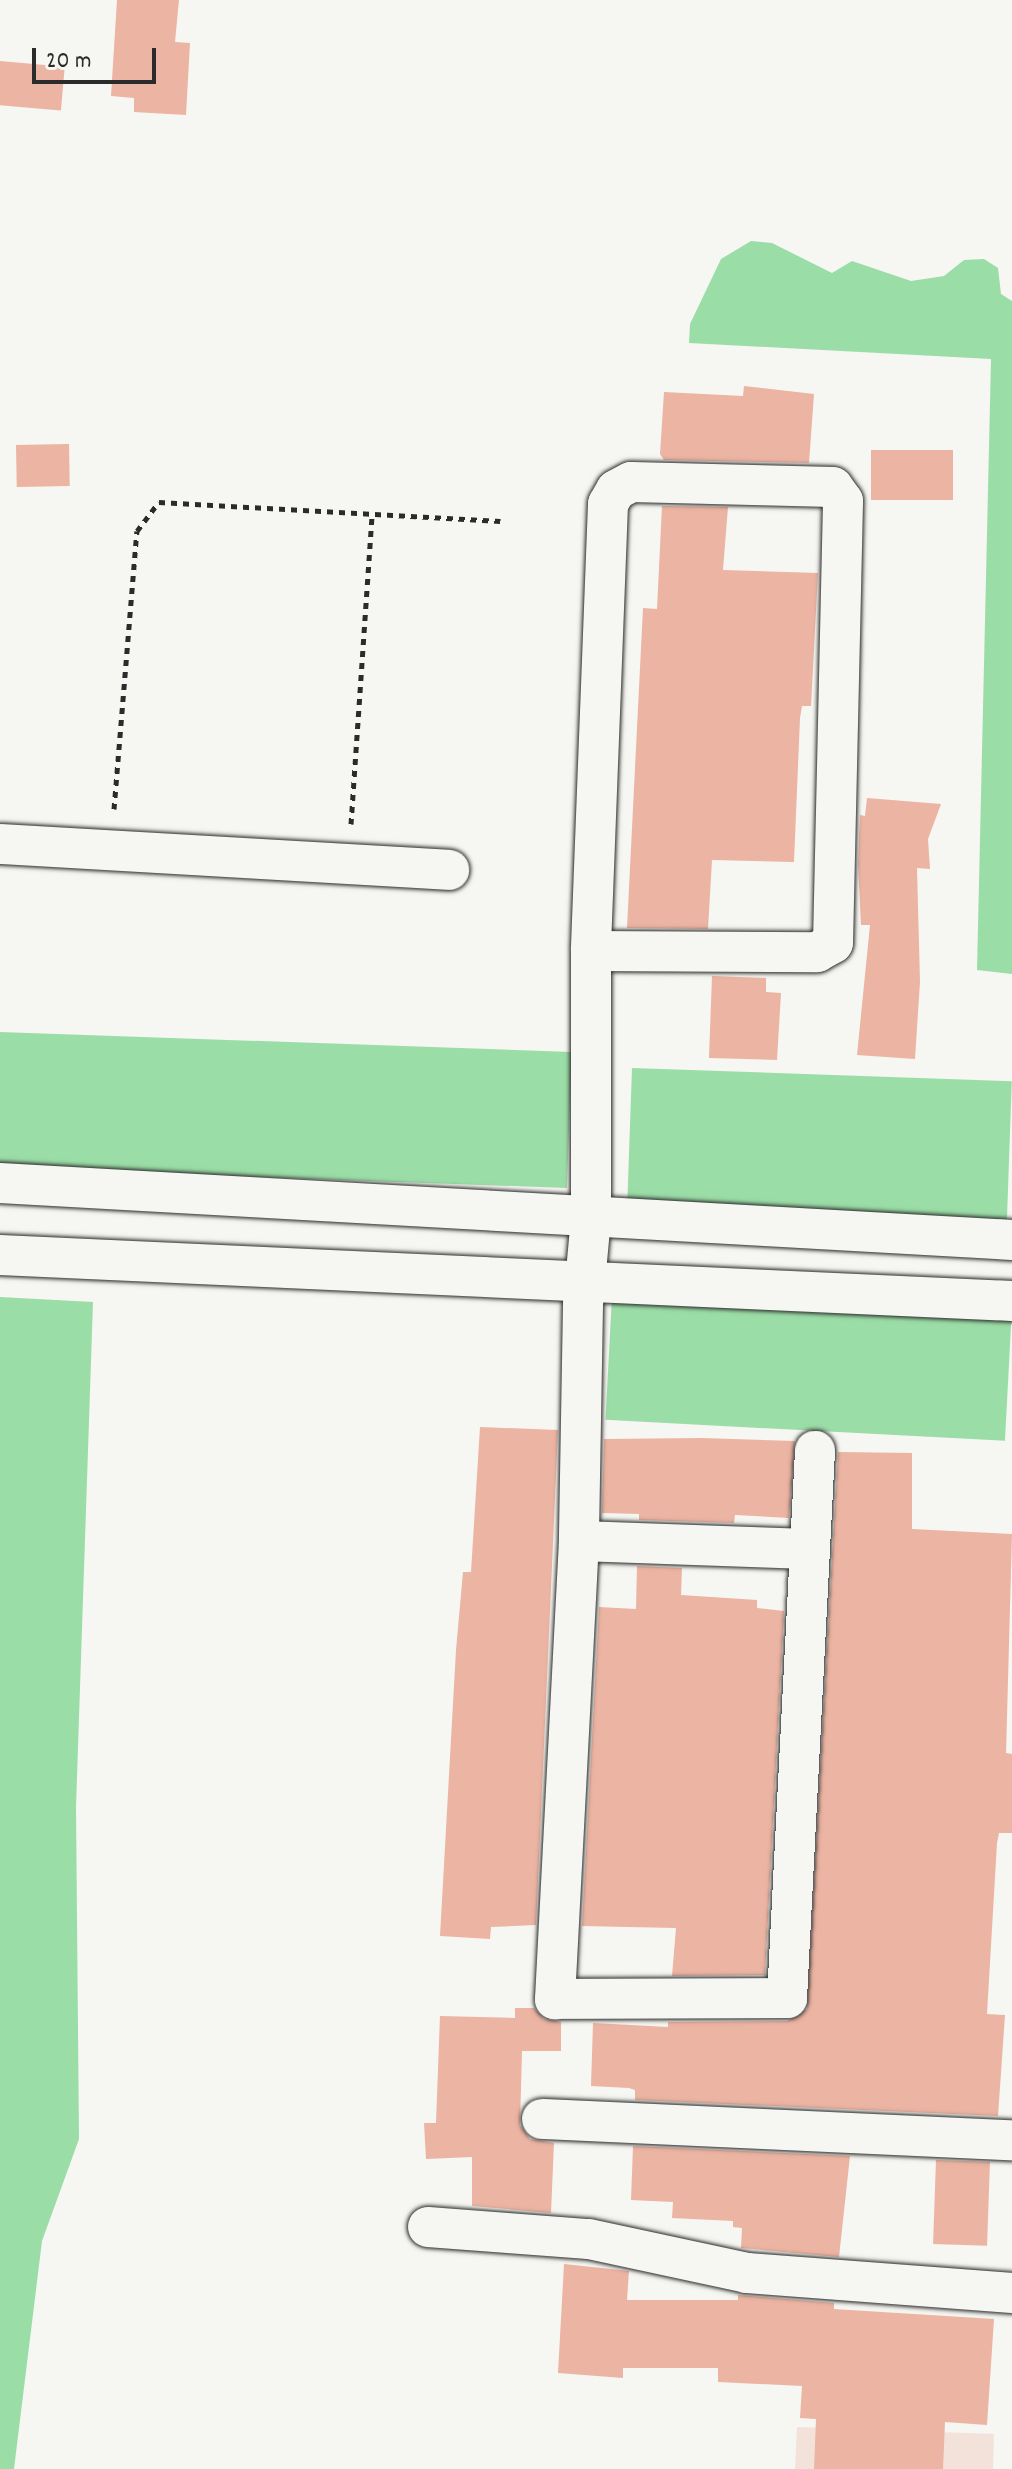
<!DOCTYPE html>
<style>
body{margin:0}
#map{position:relative;width:1012px;height:2469px;overflow:hidden;background:#f6f6f2;font-family:Dekko,sans-serif}
div>[style]{position:absolute}
.built>*{inset:0;background:#f3e2da}
.green>*{inset:0;background:#9bdda7;transform-origin:0 0}
.building>*{inset:0;background:#ecb4a2;transform-origin:0 0}
.path>*{height:5px;margin-top:-2.5px;transform-origin:0;background:repeating-linear-gradient(90deg,#2b2b2b 0 6px,transparent 0 12px)}
.roads{filter:drop-shadow(0 0 2px #2b2b2b) drop-shadow(0 0 2px #2b2b2b)}
.street>*{height:40px;margin:-20px;padding:0 20px;transform-origin:20px;border-radius:20px;background:#f6f6f2}
span{translate:-50% -50%;white-space:nowrap;text-align:center;line-height:1.15;-webkit-text-stroke:6px #f6f6f2;paint-order:stroke}
.scale{position:absolute;left:32px;top:48px;width:124px;height:36px;box-sizing:border-box;border:4px solid #2b2b2b;border-top:0;padding-left:10px;font-size:24px;line-height:28px;white-space:nowrap;color:#2b2b2b;-webkit-text-stroke:6px #f6f6f2;paint-order:stroke}
</style>
<div id="map">
<div class="built">
<div style="clip-path:polygon(797px 2427px,994px 2434px,993px 2469px,795px 2469px)"></div>
</div>
<div class="green">
<div style="clip-path:polygon(751px 241px,772px 243px,832px 273px,852px 261px,911px 281px,944px 276px,964px 260px,984px 259px,998px 268px,1001px 294px,1012px 301px,1012px 974px,977px 970px,991px 359px,689px 343px,690px 324px,721px 259px)"></div>
<div style="left:0;top:1032px;width:572px;height:136px;rotate:2deg"></div>
<div style="left:632px;top:1068px;width:380px;height:139px;rotate:2deg"></div>
<div style="left:612px;top:1296px;width:400px;height:124px;rotate:3deg"></div>
<div style="clip-path:polygon(0 1297px,93px 1302px,76px 1807px,79px 2139px,42px 2241px,14px 2469px,0 2469px)"></div>
</div>
<div class="building">
<div style="clip-path:polygon(117px 0,179px 0,175px 42px,190px 43px,186px 115px,134px 112px,134px 98px,111px 96px)"></div>
<div style="left:0;top:61px;width:65px;height:44px;rotate:5deg"></div>
<div style="clip-path:polygon(744px 386px,814px 394px,809px 463px,664px 460px,660px 454px,664px 392px,743px 396px)"></div>
<div style="left:69px;top:444px;width:42px;height:53px;rotate:89deg"></div>
<div style="left:871px;top:450px;width:82px;height:50px"></div>
<div style="clip-path:polygon(662px 506px,728px 507px,723px 570px,818px 573px,811px 706px,802px 706px,800px 718px,794px 862px,712px 860px,708px 929px,627px 928px,643px 608px,657px 609px)"></div>
<div style="clip-path:polygon(867px 798px,941px 804px,928px 839px,930px 869px,917px 868px,920px 982px,915px 1059px,857px 1055px,870px 925px,861px 925px,858px 864px,860px 815px,865px 816px)"></div>
<div style="clip-path:polygon(712px 976px,766px 978px,766px 992px,781px 993px,777px 1060px,709px 1058px)"></div>
<div style="clip-path:polygon(480px 1427px,558px 1430px,536px 1925px,491px 1927px,490px 1939px,440px 1936px,456px 1650px,463px 1572px,471px 1572px)"></div>
<div style="clip-path:polygon(701px 1438px,795px 1441px,789px 1518px,735px 1515px,734px 1523px,639px 1520px,639px 1514px,602px 1513px,604px 1439px)"></div>
<div style="clip-path:polygon(838px 1452px,912px 1453px,912px 1529px,1012px 1534px,1006px 1753px,1012px 1754px,1012px 1833px,999px 1833px,997px 1843px,987px 2014px,1005px 2015px,998px 2116px,635px 2100px,635px 2090px,629px 2088px,591px 2086px,593px 2023px,668px 2027px,668px 2022px,787px 2021px,807px 2009px)"></div>
<div style="clip-path:polygon(637px 1566px,682px 1568px,681px 1595px,757px 1600px,757px 1608px,784px 1611px,765px 1975px,672px 1976px,676px 1928px,582px 1926px,599px 1607px,636px 1609px)"></div>
<div style="clip-path:polygon(515px 2008px,534px 2008px,544px 2019px,561px 2022px,561px 2051px,522px 2051px,520px 2125px,530px 2139px,554px 2143px,551px 2213px,472px 2206px,472px 2157px,426px 2159px,424px 2123px,436px 2123px,440px 2016px,515px 2018px)"></div>
<div style="clip-path:polygon(633px 2146px,850px 2156px,839px 2257px,741px 2248px,742px 2228px,733px 2227px,733px 2221px,672px 2218px,673px 2202px,631px 2200px)"></div>
<div style="left:936px;top:2160px;width:54px;height:84px;rotate:2deg"></div>
<div style="clip-path:polygon(564px 2264px,629px 2271px,627px 2300px,738px 2300px,738px 2295px,834px 2303px,834px 2309px,994px 2319px,987px 2425px,945px 2422px,943px 2469px,814px 2469px,816px 2419px,800px 2418px,802px 2386px,718px 2382px,718px 2368px,623px 2368px,623px 2378px,558px 2373px)"></div>
</div>
<div class="path">
<div style="left:114px;top:809px;width:279px;rotate:-85.3deg"></div>
<div style="left:137px;top:531px;width:36px;rotate:-53deg"></div>
<div style="left:159px;top:502px;width:342px;rotate:3.2deg"></div>
<div style="left:351px;top:824px;width:311px;rotate:-86.1deg"></div>
</div>
<div class="roads">
<div class="street">
<div style="left:0;top:844px;width:450px;rotate:3.3deg"></div>
<div style="left:591px;top:951px;width:226px;rotate:0.3deg"></div>
<div style="left:817px;top:952px;width:18px;rotate:-29deg"></div>
<div style="left:833px;top:943px;width:442px;rotate:-88.7deg"></div>
<div style="left:843px;top:501px;width:17px;rotate:-126deg"></div>
<div style="left:833px;top:487px;width:202px;rotate:-178.6deg"></div>
<div style="left:631px;top:482px;width:17px;rotate:152deg"></div>
<div style="left:616px;top:490px;width:16px;rotate:120deg"></div>
<div style="left:608px;top:504px;width:447px;rotate:92.2deg"></div>
<div style="left:591px;top:951px;width:267px;rotate:90deg"></div>
<div style="left:591px;top:1218px;width:87px;rotate:95.3deg"></div>
<div style="left:583px;top:1305px;width:236px;rotate:91deg"></div>
<div style="left:579px;top:1541px;width:459px;rotate:93deg"></div>
<div style="left:555px;top:1999px;width:232px;rotate:-0.2deg"></div>
<div style="left:787px;top:1998px;width:548px;rotate:-87.07deg"></div>
<div style="left:0;top:1183px;width:1014px;rotate:3.22deg"></div>
<div style="left:0;top:1255px;width:1013px;rotate:2.6deg"></div>
<div style="left:579px;top:1541px;width:230px;rotate:2deg"></div>
<div style="left:542px;top:2119px;width:470px;rotate:2.6deg"></div>
<div style="left:428px;top:2227px;width:161px;rotate:4.3deg"></div>
<div style="left:589px;top:2239px;width:162px;rotate:12.1deg"></div>
<div style="left:747px;top:2273px;width:266px;rotate:4.3deg"></div>
</div>
</div>
<div class="scale">20 m</div>
</div>
